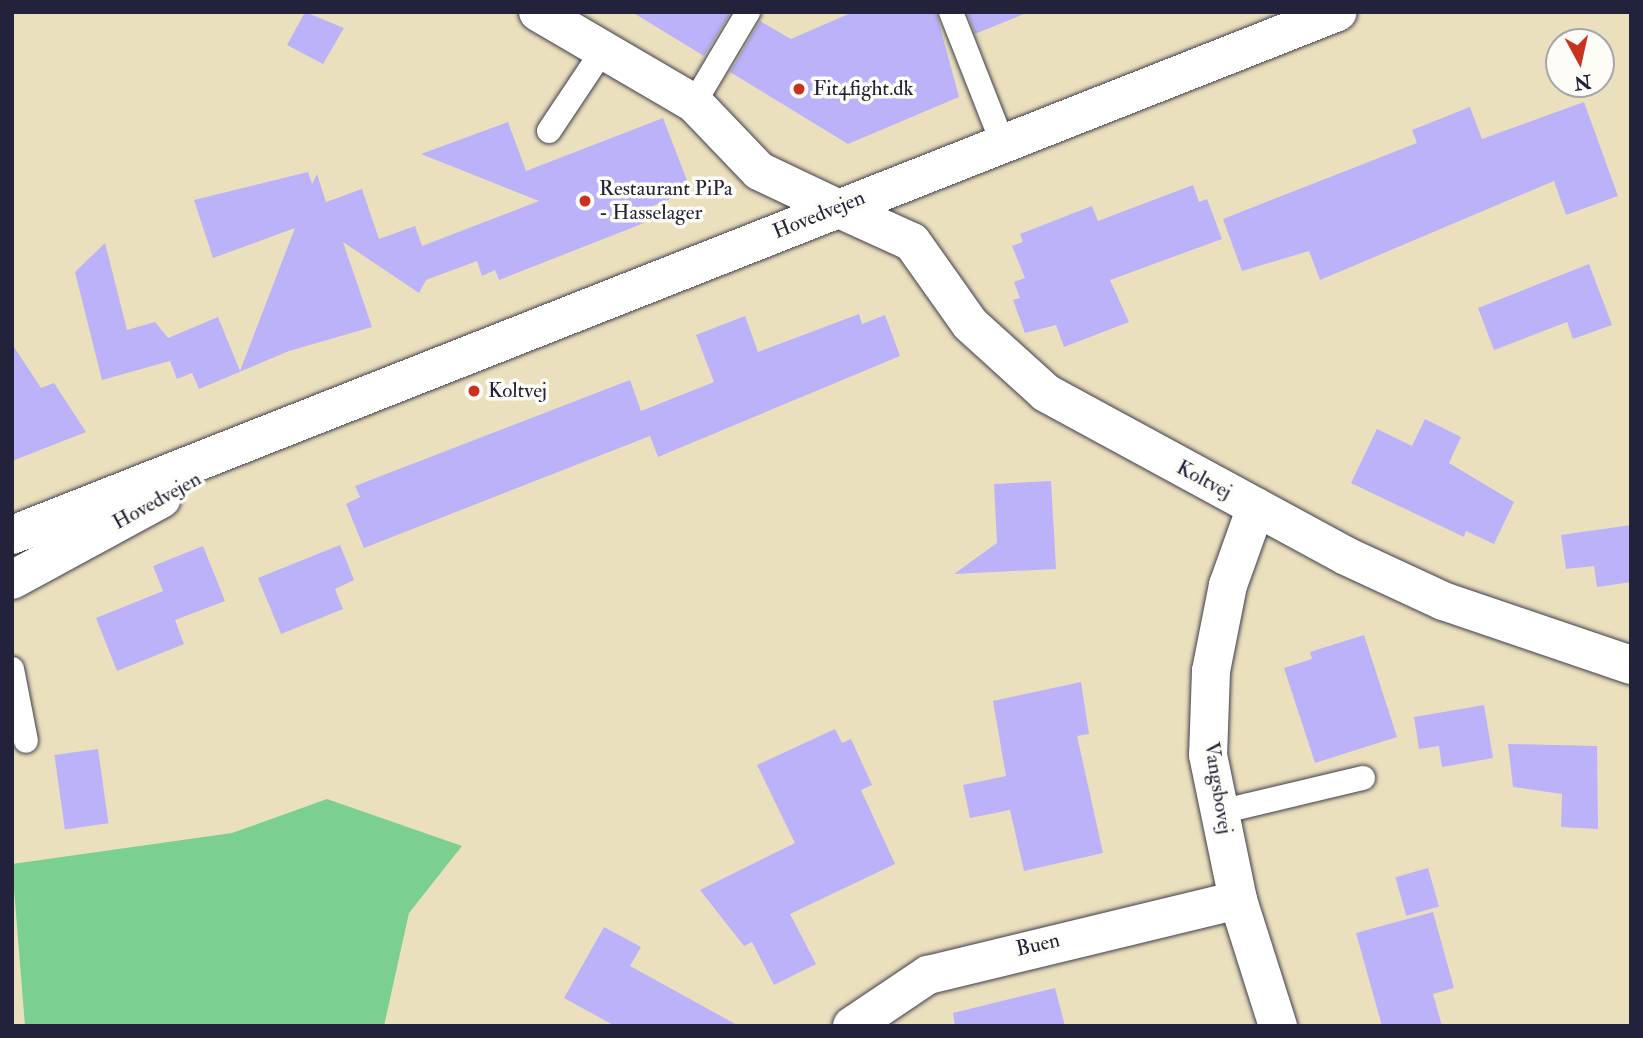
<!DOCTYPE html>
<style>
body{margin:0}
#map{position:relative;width:1643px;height:1038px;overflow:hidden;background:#ebe0bd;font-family:"IM FELL Double Pica",serif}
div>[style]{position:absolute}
.green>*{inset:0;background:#7bcf91}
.building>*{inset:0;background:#bbb2f9;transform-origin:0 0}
.roads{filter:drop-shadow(0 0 2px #403e4e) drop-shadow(0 0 2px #403e4e)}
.lane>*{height:24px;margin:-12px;padding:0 12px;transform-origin:12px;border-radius:12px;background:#fff}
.street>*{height:38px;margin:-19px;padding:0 19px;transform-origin:19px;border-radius:19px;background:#fff}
.secondary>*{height:38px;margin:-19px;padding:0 19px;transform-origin:19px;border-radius:19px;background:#fff}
.dots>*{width:19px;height:19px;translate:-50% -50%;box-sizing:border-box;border:4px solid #fdfcf7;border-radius:50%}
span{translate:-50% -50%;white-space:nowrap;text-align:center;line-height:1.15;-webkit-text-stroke:7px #fdfcf7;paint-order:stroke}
.poi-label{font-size:21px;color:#22223b}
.left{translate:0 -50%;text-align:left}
.street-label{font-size:21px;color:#22223b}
.frame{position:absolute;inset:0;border:14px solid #22223b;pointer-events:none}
.north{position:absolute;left:1545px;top:28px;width:70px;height:70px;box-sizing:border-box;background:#fdfcf7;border:2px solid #a5a5ac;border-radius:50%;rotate:172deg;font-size:19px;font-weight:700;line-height:28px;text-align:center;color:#22223b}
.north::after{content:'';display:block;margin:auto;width:24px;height:32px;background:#c8321e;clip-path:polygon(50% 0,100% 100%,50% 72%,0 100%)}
</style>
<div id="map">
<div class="green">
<div style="clip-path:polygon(327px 799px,462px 846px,409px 913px,384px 1026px,25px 1026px,12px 864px,232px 833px)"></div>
</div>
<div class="building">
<div style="clip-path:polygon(305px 12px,344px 28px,323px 64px,287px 45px)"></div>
<div style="clip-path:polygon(632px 12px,731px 12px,704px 56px)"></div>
<div style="clip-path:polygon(853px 12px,936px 12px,959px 97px,848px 144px,730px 72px,760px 21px,791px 39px)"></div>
<div style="clip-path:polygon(967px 12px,1024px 12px,1024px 14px,975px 34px)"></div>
<div style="clip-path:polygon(1584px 102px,1618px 196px,1566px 215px,1554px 181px,1320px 280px,1309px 251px,1242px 271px,1223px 219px,1417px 143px,1412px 130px,1470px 107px,1482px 139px)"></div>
<div style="clip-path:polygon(663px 118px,691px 191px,639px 211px,644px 223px,499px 280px,495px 270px,482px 276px,477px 261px,426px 280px,419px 293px,343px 242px,372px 327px,289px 351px,199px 389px,192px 373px,177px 379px,170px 361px,102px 380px,75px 272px,105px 243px,127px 330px,155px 322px,168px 338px,218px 317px,240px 371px,295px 228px,213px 258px,194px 200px,308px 172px,312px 184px,317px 174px,326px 202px,362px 189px,379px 239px,415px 226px,422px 246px,539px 201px,421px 154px,508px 122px,526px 171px)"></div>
<div style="clip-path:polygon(1193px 185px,1199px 202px,1207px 199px,1222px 239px,1110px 280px,1129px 322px,1064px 347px,1056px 325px,1025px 333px,1013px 300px,1020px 298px,1014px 282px,1025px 278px,1012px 246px,1023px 242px,1020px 234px,1092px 206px,1098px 221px)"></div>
<div style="clip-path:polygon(1589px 264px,1612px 325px,1573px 339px,1567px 322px,1494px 350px,1478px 308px)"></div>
<div style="clip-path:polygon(859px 314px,862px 324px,885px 315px,900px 356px,658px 457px,650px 436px,364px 548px,346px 504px,360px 497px,355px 486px,630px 380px,641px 411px,714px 382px,696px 335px,745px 316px,758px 352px)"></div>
<div style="clip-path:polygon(12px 344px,41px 388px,54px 383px,86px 432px,12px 461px)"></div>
<div style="clip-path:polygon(1425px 419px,1461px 437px,1449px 463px,1514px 502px,1494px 544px,1466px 531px,1464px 537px,1351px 483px,1377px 429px,1412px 446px)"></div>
<div style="clip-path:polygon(1051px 481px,1056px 569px,954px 574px,997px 543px,994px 484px)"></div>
<div style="clip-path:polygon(1631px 525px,1631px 582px,1597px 587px,1594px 566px,1566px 569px,1561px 535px)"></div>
<div style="clip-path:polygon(340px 545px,354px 580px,335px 589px,343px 609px,281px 634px,258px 578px)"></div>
<div style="clip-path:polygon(203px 546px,225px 601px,175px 620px,184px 644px,117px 671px,96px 618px,163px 591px,153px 566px)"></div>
<div style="clip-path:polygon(1364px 635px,1397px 737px,1315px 763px,1284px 668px,1312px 659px,1310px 652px)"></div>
<div style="clip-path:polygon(1081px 682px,1089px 734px,1077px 736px,1103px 853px,1024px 871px,1010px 810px,970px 818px,963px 785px,1006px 776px,993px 701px)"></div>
<div style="clip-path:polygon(1484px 705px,1493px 758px,1442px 767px,1439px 746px,1419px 749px,1414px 717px)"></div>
<div style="clip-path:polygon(835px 729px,842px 743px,851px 739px,872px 785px,861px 790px,895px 864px,790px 914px,816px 964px,774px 985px,752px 942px,744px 946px,700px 890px,795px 843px,757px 765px)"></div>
<div style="clip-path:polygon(1508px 744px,1597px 746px,1598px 829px,1561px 827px,1562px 794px,1513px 787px)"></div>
<div style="left:98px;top:749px;width:75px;height:44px;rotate:82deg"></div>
<div style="left:1428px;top:868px;width:40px;height:34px;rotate:74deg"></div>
<div style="clip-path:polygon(1433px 912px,1454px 988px,1433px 994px,1442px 1026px,1382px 1026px,1356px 933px)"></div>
<div style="clip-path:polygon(604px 927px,641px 947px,630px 966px,739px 1026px,615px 1026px,564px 998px)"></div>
<div style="clip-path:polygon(1055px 988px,1065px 1026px,955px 1026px,953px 1013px)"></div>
</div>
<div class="roads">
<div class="lane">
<div style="left:951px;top:12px;width:142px;rotate:68.5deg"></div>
<div style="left:694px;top:103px;width:106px;rotate:-59.3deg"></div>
<div style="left:549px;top:131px;width:97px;rotate:-56.3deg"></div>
<div style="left:12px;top:669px;width:73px;rotate:79deg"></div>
<div style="left:1220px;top:812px;width:147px;rotate:-13.4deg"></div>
</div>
<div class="street">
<div style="left:538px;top:12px;width:181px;rotate:30.3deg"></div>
<div style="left:694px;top:103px;width:94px;rotate:46.3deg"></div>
<div style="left:759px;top:171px;width:86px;rotate:25.4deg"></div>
<div style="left:852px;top:1026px;width:92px;rotate:-33.9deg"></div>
<div style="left:928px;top:975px;width:319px;rotate:-13.6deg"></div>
</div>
<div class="secondary">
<div style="left:837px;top:208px;width:82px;rotate:24.4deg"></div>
<div style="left:912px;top:242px;width:100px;rotate:54.7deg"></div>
<div style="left:970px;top:324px;width:103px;rotate:42.2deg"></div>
<div style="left:1046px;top:393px;width:341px;rotate:28.5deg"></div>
<div style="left:1346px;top:556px;width:107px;rotate:24.9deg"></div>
<div style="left:1443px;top:601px;width:199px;rotate:18.8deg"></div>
<div style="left:1256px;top:507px;width:83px;rotate:109.7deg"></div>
<div style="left:1228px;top:585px;width:88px;rotate:101.2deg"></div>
<div style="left:1211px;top:671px;width:84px;rotate:92deg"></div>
<div style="left:1208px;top:755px;width:148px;rotate:78.3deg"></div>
<div style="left:1238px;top:900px;width:132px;rotate:72.4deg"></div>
<div style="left:12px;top:535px;width:1425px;rotate:-21.53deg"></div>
<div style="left:12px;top:580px;width:170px;rotate:-28.5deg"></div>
</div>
</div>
<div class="dots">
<div style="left:799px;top:89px;background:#c8321e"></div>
<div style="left:585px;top:201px;background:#c8321e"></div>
<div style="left:474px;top:391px;background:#c8321e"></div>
</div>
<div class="poi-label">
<span class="left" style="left:813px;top:89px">Fit4fight.dk</span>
<span class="left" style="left:599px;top:201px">Restaurant PiPa<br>- Hasselager</span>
<span class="left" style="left:488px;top:391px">Koltvej</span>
</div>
<div class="street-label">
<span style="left:819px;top:215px;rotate:-22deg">Hovedvejen</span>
<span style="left:1204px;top:480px;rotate:28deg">Koltvej</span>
<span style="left:157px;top:501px;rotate:-29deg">Hovedvejen</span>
<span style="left:1218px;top:788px;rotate:81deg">Vangsbovej</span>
<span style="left:1038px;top:945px;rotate:-13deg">Buen</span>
</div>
<div class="frame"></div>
<div class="north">N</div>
</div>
